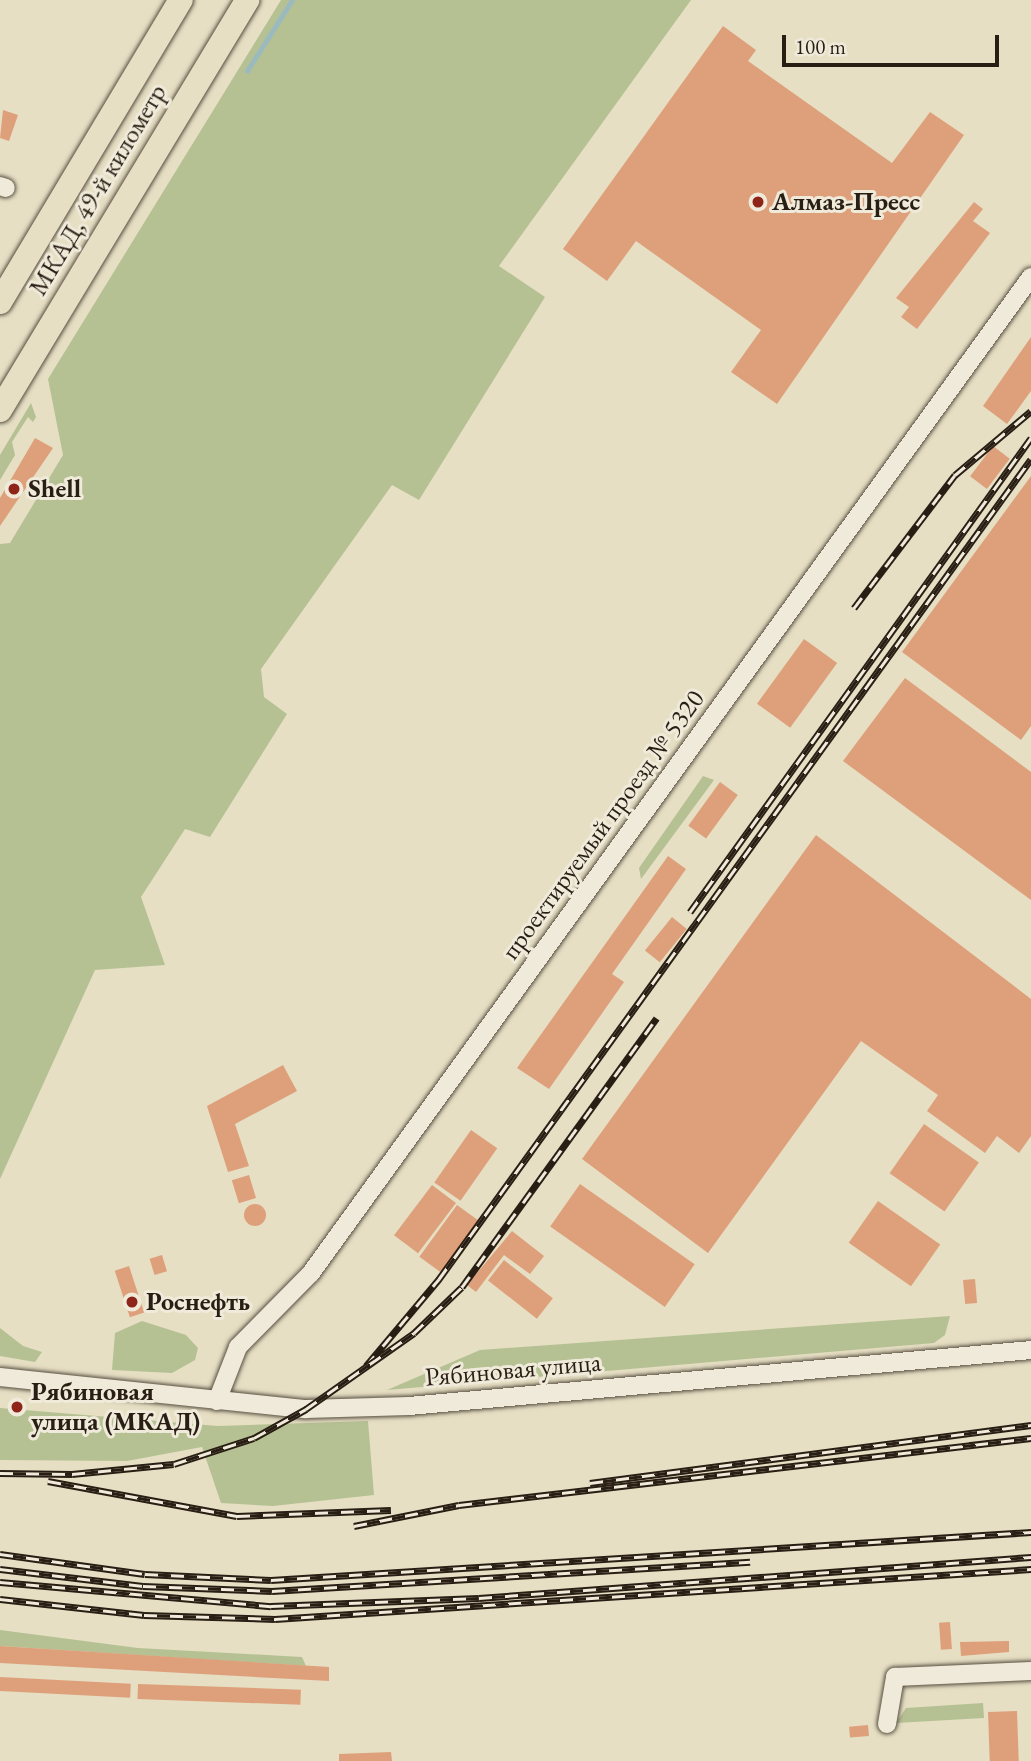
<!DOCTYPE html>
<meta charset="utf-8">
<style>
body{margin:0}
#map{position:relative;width:1031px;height:1761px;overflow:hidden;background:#e6dfc4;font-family:"EB Garamond",serif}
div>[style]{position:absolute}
.green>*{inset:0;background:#b6c193}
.stream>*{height:4.5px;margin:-2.25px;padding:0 2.25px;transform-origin:2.25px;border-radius:2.25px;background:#9bbabe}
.building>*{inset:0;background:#dea07b;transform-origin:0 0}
.round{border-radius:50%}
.roads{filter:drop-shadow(0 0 2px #584e40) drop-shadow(0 0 2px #584e40)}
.minor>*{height:18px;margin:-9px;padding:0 9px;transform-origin:9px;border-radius:9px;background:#efead9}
.highway>*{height:24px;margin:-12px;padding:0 12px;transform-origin:12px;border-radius:12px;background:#e6dfc4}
.rail>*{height:7px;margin-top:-3.5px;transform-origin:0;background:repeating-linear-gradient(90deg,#efead9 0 13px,#291e14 0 26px);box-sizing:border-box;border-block:2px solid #291e14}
.dots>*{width:19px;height:19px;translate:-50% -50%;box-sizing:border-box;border:4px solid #efead9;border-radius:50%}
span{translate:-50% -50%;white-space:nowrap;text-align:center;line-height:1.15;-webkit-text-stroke:6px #efead9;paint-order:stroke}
.street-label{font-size:26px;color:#291e14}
.poi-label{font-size:26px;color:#291e14;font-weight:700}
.left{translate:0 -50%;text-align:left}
.scale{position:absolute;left:782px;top:35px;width:217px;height:32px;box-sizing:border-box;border:4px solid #291e14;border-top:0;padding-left:9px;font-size:21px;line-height:24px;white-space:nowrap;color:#291e14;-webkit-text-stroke:5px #efead9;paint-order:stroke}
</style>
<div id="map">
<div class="green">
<div style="clip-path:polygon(281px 0,691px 0,499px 266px,545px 297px,419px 500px,392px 485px,261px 669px,264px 697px,287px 714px,210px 837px,185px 829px,141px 897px,165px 965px,95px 970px,0 1179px,0 544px,10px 543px,63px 455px,48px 379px)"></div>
<div style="clip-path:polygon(31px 403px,36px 417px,33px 422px,28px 417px,12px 442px,15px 455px,0 480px,0 455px)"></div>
<div style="clip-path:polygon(703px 776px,714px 780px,641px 879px,639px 868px)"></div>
<div style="clip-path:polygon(950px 1316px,945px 1335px,934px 1343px,387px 1390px,480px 1350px)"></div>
<div style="clip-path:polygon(142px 1321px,186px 1335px,198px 1348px,195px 1360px,172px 1373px,112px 1370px,115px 1333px)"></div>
<div style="clip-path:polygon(0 1328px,23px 1346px,42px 1352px,35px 1362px,0 1356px)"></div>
<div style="clip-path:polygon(0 1408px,218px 1426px,368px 1421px,374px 1495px,273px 1506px,221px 1503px,202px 1447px,127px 1461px,0 1460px)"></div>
<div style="clip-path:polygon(0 1630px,138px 1648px,302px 1657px,306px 1666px,0 1646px)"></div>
<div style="clip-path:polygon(983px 1703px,984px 1718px,896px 1723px,906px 1708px)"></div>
</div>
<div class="stream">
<div style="left:247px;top:71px;width:84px;rotate:-57.6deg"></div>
</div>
<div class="building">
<div style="clip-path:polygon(723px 26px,756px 50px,748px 61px,892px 163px,930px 112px,964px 135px,777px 404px,731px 372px,761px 330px,636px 241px,607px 281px,563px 249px)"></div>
<div style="clip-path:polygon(3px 110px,18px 115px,9px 141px,0 138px)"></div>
<div style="clip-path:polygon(974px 202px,983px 209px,973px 221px,990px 233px,917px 329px,901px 317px,909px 307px,896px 298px)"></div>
<div style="clip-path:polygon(1031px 337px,1031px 391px,1007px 424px,983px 406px)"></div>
<div style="clip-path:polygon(35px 438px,53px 448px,0 526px,0 498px)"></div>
<div style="left:993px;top:446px;width:21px;height:38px;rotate:37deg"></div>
<div style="clip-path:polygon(1031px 476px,1031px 726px,1021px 740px,902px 652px)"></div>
<div style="left:804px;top:639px;width:41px;height:80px;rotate:36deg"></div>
<div style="clip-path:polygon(905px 678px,1031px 772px,1031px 900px,843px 761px)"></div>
<div style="left:720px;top:782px;width:22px;height:54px;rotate:36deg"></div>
<div style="clip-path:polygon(816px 835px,1031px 999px,1031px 1136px,1019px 1153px,997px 1136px,985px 1153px,927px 1111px,938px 1095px,861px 1041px,708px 1253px,582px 1159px)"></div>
<div style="clip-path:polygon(668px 856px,686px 869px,612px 974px,624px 982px,549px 1089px,517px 1068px)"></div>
<div style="left:672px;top:917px;width:19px;height:43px;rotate:39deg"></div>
<div style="clip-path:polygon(283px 1065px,297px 1091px,235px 1124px,249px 1166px,228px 1172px,207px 1106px)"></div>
<div style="left:924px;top:1124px;width:67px;height:60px;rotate:35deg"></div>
<div style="left:471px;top:1130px;width:32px;height:64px;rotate:35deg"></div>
<div style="left:249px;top:1175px;width:24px;height:18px;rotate:73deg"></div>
<div style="left:580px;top:1184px;width:140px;height:52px;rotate:35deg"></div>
<div style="left:432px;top:1185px;width:30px;height:63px;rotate:37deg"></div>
<div style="left:878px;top:1201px;width:76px;height:51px;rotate:35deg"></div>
<div class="round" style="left:244px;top:1204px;width:22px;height:22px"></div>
<div style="left:457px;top:1205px;width:27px;height:64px;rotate:36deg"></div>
<div style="clip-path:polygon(512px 1231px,544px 1256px,530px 1274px,504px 1255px,476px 1292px,467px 1285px)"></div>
<div style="left:162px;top:1255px;width:17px;height:13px;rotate:73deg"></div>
<div style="left:504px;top:1260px;width:62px;height:26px;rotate:38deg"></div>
<div style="left:129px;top:1266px;width:49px;height:15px;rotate:72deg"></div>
<div style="left:975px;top:1279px;width:24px;height:12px;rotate:85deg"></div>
<div style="left:950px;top:1622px;width:27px;height:11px;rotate:86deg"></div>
<div style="clip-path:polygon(1009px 1641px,1009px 1652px,961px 1656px,960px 1642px)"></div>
<div style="clip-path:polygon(0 1646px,329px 1667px,329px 1681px,0 1663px)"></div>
<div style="left:0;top:1677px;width:131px;height:14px;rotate:3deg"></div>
<div style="left:138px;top:1684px;width:163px;height:15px;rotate:2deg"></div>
<div style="left:1017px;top:1711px;width:50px;height:29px;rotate:88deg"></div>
<div style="left:868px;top:1725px;width:11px;height:19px;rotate:85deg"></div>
<div style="clip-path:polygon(391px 1752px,392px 1761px,339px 1761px,339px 1754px)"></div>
</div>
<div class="roads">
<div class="minor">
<div style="left:0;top:186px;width:6px;rotate:18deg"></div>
<div style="left:0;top:1377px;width:308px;rotate:6deg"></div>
<div style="left:306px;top:1409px;width:103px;rotate:-1.7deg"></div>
<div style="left:409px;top:1406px;width:625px;rotate:-5.14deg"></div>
<div style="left:217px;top:1401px;width:58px;rotate:-68.7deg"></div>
<div style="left:238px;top:1347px;width:104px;rotate:-45.4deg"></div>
<div style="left:311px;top:1273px;width:1229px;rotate:-54.14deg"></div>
<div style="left:887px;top:1724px;width:48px;rotate:-80.3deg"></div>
<div style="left:895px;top:1677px;width:136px;rotate:-2.5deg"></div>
</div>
<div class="highway">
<div style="left:0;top:302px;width:352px;rotate:-59.1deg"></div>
<div style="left:0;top:410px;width:479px;rotate:-58.9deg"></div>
</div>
</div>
<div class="rail">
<div style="left:854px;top:608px;width:167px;rotate:-52.8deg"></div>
<div style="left:955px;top:475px;width:99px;rotate:-40.1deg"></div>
<div style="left:690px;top:912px;width:584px;rotate:-54.27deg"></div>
<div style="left:366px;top:1366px;width:114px;rotate:-50deg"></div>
<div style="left:439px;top:1279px;width:1011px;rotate:-54.17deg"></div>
<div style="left:0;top:1473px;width:72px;rotate:0.8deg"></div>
<div style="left:72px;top:1474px;width:102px;rotate:-5.6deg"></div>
<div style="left:174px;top:1464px;width:84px;rotate:-18deg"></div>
<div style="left:254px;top:1438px;width:60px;rotate:-29.1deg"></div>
<div style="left:306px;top:1409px;width:132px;rotate:-35.1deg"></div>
<div style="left:414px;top:1333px;width:66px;rotate:-43.8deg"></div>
<div style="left:462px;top:1287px;width:332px;rotate:-54.1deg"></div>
<div style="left:48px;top:1481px;width:192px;rotate:10.5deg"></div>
<div style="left:237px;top:1516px;width:154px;rotate:-2.2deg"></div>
<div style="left:590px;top:1483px;width:445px;rotate:-7.5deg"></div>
<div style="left:354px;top:1526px;width:107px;rotate:-11.3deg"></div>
<div style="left:459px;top:1505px;width:576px;rotate:-6.68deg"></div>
<div style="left:0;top:1554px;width:146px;rotate:7.9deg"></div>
<div style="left:145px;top:1574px;width:126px;rotate:2.7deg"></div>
<div style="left:271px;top:1580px;width:762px;rotate:-3.61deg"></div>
<div style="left:0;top:1569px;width:144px;rotate:6.8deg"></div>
<div style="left:143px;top:1586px;width:129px;rotate:2.2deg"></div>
<div style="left:272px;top:1591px;width:479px;rotate:-3.5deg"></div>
<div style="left:0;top:1582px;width:272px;rotate:5.1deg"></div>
<div style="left:271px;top:1606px;width:208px;rotate:-2.2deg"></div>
<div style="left:479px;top:1598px;width:554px;rotate:-4.25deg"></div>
<div style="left:0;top:1599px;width:145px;rotate:6.3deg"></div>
<div style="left:144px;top:1615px;width:131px;rotate:1.7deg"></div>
<div style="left:275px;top:1619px;width:758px;rotate:-3.78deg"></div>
</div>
<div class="dots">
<div style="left:758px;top:202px;background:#8f2418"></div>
<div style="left:14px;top:489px;background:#8f2418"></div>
<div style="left:132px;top:1302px;background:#8f2418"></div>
<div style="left:17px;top:1407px;background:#8f2418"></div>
</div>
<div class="street-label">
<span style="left:98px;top:190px;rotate:-59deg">МКАД, 49-й километр</span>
<span style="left:603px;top:825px;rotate:-54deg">проектируемый проезд № 5320</span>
<span style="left:513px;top:1370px;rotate:-5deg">Рябиновая улица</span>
</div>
<div class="poi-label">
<span class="left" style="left:772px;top:202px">Алмаз-Пресс</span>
<span class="left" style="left:28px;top:489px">Shell</span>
<span class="left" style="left:146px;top:1302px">Роснефть</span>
<span class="left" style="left:31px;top:1407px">Рябиновая<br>улица (МКАД)</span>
</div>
<div class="scale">100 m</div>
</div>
